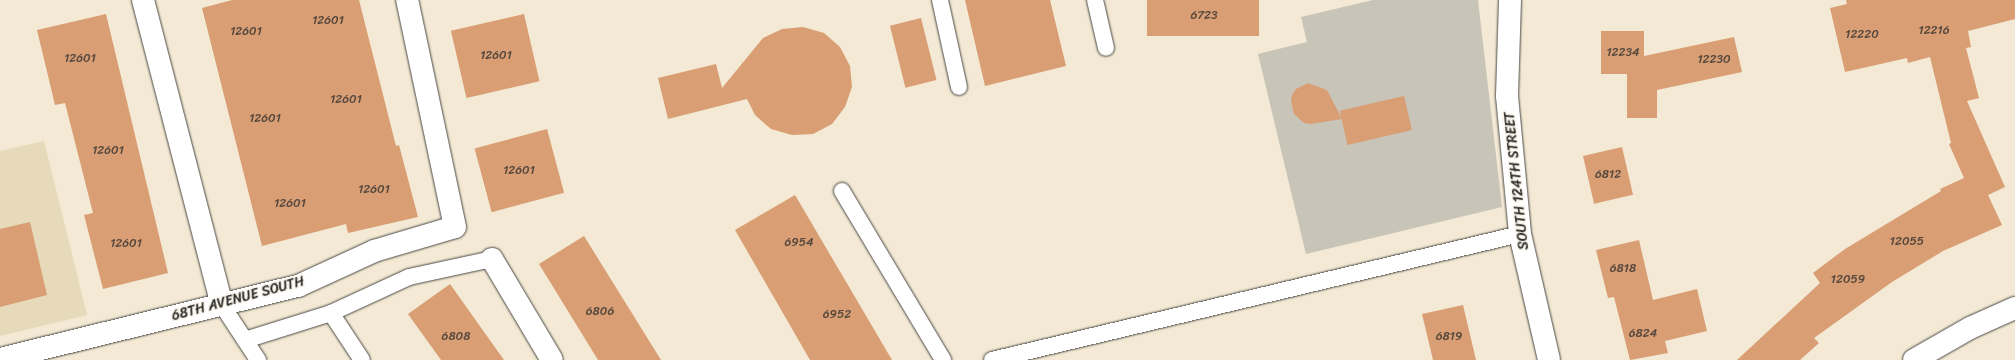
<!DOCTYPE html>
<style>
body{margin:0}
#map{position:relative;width:2015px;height:360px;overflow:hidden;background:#f3e9d4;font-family:Sriracha,sans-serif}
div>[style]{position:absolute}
.built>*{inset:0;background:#e6daba}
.industrial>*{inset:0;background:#c8c4b8}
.building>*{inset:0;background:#d99e74;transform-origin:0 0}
.roads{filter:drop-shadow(0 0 1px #494844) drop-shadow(0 0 1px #494844)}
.service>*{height:16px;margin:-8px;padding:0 8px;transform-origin:8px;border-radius:8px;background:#fff}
.minor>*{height:22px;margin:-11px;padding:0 11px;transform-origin:11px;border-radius:11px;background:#fff}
span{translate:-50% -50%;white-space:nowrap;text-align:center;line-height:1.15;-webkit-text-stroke:3px #f7f3e8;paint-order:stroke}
.number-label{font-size:12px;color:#56483d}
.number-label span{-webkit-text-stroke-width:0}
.street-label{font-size:14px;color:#2b2b2b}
</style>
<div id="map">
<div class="built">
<div style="clip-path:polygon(44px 141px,87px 315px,0 336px,0 151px)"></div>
</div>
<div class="industrial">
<div style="clip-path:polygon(1373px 0,1478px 0,1502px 207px,1306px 254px,1258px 54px,1307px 42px,1301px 17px)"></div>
</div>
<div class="building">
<div style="clip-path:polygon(232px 0,359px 0,396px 146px,399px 145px,418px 217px,348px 233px,346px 224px,262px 246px,202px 8px)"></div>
<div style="clip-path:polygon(965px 0,1050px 0,1066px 66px,985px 86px)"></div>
<div style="left:1147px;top:0;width:112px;height:36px"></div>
<div style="clip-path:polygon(1846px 0,2015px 0,2015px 19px,1968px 31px,1971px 47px,1966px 48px,1979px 98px,1967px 101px,2005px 187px,1988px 195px,2002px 225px,1943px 251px,1892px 282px,1814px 338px,1819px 343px,1800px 360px,1737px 360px,1820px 283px,1813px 273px,1845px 249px,1941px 191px,1940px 189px,1964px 178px,1949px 144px,1951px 143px,1930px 57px,1908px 63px,1907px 58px,1845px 72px,1830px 8px,1847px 4px)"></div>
<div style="clip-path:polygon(106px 14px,168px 273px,103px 289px,84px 215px,93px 213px,65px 103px,55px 105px,37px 30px)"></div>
<div style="left:524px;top:14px;width:69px;height:75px;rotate:77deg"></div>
<div style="left:921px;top:18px;width:64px;height:32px;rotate:76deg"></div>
<div style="clip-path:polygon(803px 27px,824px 33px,840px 47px,850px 66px,852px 87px,845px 107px,832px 124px,813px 134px,792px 135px,771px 129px,755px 115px,747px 99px,668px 119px,658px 78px,716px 64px,722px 88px,763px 38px,782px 29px)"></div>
<div style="clip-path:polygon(1601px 31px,1644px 31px,1644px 56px,1734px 37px,1742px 72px,1657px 90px,1657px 118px,1627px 118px,1627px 74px,1601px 74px)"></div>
<div style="clip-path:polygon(1308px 83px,1327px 90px,1342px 119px,1311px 124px,1304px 123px,1294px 114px,1291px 101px,1292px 95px,1296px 89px)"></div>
<div style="left:1404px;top:96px;width:35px;height:66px;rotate:77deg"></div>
<div style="left:547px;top:129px;width:66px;height:75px;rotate:75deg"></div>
<div style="left:1622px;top:147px;width:49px;height:40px;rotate:77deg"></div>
<div style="clip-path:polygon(795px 195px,892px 360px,810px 360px,735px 230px)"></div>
<div style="clip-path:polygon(30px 222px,47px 295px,0 307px,0 229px)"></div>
<div style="clip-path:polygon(584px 236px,661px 360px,598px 360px,539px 264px)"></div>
<div style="clip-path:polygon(1639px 240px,1653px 300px,1697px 289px,1707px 331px,1665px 341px,1668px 353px,1630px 360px,1614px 297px,1608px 298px,1596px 250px)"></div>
<div style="clip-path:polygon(450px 284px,504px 360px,441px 360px,408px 314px)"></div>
<div style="clip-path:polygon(1463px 305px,1476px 360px,1433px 360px,1422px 314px)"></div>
</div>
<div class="roads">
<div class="service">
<div style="left:940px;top:0;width:89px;rotate:77.7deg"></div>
<div style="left:1095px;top:0;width:49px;rotate:77.1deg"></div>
<div style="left:842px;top:191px;width:197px;rotate:59.1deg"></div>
<div style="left:222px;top:305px;width:66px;rotate:56.8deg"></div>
<div style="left:331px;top:313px;width:86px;rotate:-24.8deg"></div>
<div style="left:409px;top:277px;width:85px;rotate:-12.2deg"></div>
<div style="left:245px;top:340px;width:90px;rotate:-17.4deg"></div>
<div style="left:331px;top:313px;width:56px;rotate:56.6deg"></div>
<div style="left:992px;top:360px;width:543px;rotate:-13.42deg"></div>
</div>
<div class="minor">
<div style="left:143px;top:0;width:315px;rotate:75.5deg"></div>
<div style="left:1510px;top:0;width:96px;rotate:91.8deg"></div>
<div style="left:1507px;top:96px;width:139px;rotate:84.6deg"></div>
<div style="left:1520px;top:234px;width:129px;rotate:77deg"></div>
<div style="left:492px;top:259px;width:117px;rotate:59.3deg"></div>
<div style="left:0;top:359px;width:307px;rotate:-13.8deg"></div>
<div style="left:298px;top:286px;width:84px;rotate:-24.7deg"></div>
<div style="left:374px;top:251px;width:84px;rotate:-16.5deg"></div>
<div style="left:455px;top:227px;width:232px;rotate:-101.9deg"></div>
<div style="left:1914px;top:360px;width:64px;rotate:-29.7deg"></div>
<div style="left:1970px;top:328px;width:49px;rotate:-24deg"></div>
</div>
</div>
<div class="number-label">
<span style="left:1204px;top:16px">6723</span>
<span style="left:328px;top:21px">12601</span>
<span style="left:1934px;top:31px">12216</span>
<span style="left:246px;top:32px">12601</span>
<span style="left:1862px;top:35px">12220</span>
<span style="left:1623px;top:53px">12234</span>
<span style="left:496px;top:56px">12601</span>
<span style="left:80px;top:59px">12601</span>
<span style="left:1714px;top:60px">12230</span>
<span style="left:346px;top:100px">12601</span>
<span style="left:265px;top:119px">12601</span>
<span style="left:108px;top:151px">12601</span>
<span style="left:519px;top:171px">12601</span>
<span style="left:1608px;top:175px">6812</span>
<span style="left:374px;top:190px">12601</span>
<span style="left:290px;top:204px">12601</span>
<span style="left:1907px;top:242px">12055</span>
<span style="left:799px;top:243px">6954</span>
<span style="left:126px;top:244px">12601</span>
<span style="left:1623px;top:269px">6818</span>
<span style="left:1848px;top:280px">12059</span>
<span style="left:600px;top:312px">6806</span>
<span style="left:837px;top:315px">6952</span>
<span style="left:1643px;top:334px">6824</span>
<span style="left:456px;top:337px">6808</span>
<span style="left:1449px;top:337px">6819</span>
</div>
<div class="street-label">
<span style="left:1517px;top:181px;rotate:-96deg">SOUTH 124TH STREET</span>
<span style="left:238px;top:299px;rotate:-15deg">68TH AVENUE SOUTH</span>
</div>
</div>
